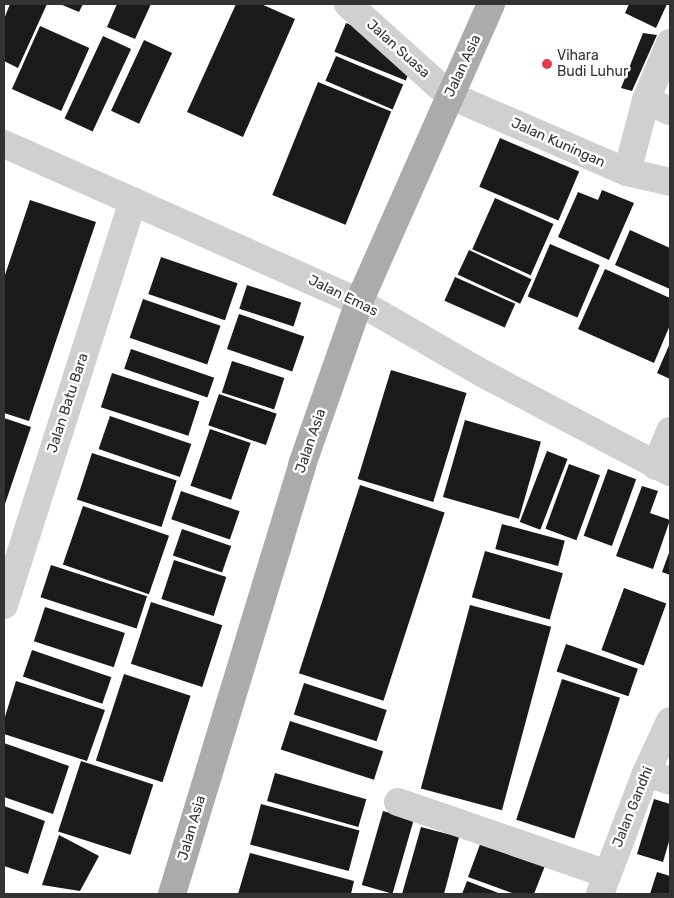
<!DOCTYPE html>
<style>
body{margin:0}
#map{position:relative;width:674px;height:898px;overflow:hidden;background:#fff;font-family:Rubik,sans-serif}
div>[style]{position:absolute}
.building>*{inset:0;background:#1a1a1a;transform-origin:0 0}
.minor>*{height:28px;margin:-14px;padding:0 14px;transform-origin:14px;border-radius:14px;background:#d0d0d0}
.major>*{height:28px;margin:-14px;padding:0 14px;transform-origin:14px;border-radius:14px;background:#ababab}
.dots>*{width:14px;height:14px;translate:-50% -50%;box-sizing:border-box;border:2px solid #fff;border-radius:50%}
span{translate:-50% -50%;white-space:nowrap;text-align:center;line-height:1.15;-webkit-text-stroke:5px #fff;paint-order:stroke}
.street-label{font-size:14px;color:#333}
.poi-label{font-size:14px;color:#333}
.left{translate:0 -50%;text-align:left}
.frame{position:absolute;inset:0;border:5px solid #333;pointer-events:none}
</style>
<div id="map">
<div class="building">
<div style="clip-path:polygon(10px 4px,47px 4px,18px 68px,4px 61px,4px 19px)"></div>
<div style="clip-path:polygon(60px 4px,83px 4px,79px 12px)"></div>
<div style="clip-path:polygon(117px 4px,151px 4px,135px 39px,107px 27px)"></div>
<div style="clip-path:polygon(236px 4px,261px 4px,295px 19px,243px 137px,187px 112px)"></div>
<div style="clip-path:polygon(629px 4px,667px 4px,656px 28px,625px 13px)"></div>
<div style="left:346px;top:23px;width:77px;height:31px;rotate:22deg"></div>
<div style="left:40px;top:26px;width:54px;height:69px;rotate:24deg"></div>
<div style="clip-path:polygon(643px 33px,657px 35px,632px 91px,621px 88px)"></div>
<div style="left:103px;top:36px;width:31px;height:91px;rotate:25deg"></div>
<div style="left:144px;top:40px;width:31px;height:78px;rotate:25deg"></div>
<div style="left:336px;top:56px;width:73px;height:27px;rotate:23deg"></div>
<div style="left:318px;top:82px;width:79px;height:122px;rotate:22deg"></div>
<div style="left:500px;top:138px;width:86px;height:53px;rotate:23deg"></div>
<div style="clip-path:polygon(602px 190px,634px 203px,609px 260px,558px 237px,578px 192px,598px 200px)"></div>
<div style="left:495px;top:198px;width:64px;height:56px;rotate:24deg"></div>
<div style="clip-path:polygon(30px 200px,96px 222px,29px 421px,4px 413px,4px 278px)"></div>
<div style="clip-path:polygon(630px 230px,670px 248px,670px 289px,615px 265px)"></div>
<div style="left:550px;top:244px;width:54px;height:57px;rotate:23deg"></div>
<div style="left:469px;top:250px;width:69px;height:27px;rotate:25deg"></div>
<div style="left:161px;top:257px;width:81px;height:39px;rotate:19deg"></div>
<div style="clip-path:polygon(605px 269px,670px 298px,670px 325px,654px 363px,578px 329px)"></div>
<div style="left:455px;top:277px;width:66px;height:26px;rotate:24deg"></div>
<div style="left:247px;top:285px;width:57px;height:25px;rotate:18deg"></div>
<div style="left:143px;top:299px;width:82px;height:41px;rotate:19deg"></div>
<div style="left:239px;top:314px;width:69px;height:37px;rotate:19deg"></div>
<div style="clip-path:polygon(670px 343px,670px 379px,657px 373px)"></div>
<div style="left:131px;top:349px;width:88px;height:21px;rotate:19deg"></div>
<div style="left:232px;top:361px;width:55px;height:33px;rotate:18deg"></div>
<div style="left:391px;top:370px;width:79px;height:114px;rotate:17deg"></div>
<div style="left:112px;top:373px;width:92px;height:36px;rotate:18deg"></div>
<div style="left:219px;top:394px;width:61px;height:33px;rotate:19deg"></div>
<div style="left:110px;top:416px;width:86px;height:35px;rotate:19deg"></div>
<div style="clip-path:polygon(4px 418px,31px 427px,4px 507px)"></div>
<div style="left:465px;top:420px;width:79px;height:80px;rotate:16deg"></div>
<div style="left:210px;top:429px;width:43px;height:60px;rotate:19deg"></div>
<div style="left:547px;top:451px;width:22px;height:76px;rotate:21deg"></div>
<div style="left:92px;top:453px;width:89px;height:49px;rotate:18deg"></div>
<div style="left:569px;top:464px;width:33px;height:69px;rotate:20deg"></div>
<div style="left:608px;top:469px;width:30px;height:71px;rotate:20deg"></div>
<div style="left:360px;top:485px;width:89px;height:198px;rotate:18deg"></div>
<div style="clip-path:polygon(642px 486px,658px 491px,650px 513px,670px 520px,653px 569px,616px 556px)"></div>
<div style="left:181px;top:491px;width:62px;height:30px;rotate:19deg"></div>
<div style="left:83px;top:506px;width:91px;height:62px;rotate:19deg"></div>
<div style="left:502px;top:524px;width:65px;height:26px;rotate:15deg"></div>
<div style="left:182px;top:529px;width:52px;height:28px;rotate:19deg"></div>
<div style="clip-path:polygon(670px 550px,670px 575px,662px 572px)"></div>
<div style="left:485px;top:551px;width:81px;height:48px;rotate:16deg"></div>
<div style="left:174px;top:560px;width:55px;height:41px;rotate:18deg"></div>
<div style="left:51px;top:565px;width:101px;height:34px;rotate:18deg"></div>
<div style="left:624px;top:588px;width:45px;height:66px;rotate:20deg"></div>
<div style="left:151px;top:602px;width:75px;height:65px;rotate:18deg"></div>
<div style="left:470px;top:605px;width:84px;height:190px;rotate:15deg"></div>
<div style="left:45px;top:607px;width:84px;height:36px;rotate:18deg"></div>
<div style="left:566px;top:644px;width:76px;height:29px;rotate:19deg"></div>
<div style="left:32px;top:650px;width:84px;height:28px;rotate:19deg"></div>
<div style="left:124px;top:674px;width:70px;height:91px;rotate:18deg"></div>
<div style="left:562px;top:679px;width:61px;height:148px;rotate:18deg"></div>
<div style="clip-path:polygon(16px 681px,105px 710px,87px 761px,4px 734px,4px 720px)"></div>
<div style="left:304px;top:683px;width:87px;height:33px;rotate:18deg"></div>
<div style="left:290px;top:721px;width:98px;height:30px;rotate:18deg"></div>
<div style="clip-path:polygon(4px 743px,69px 766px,53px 814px,4px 797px)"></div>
<div style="left:81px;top:761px;width:76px;height:74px;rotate:18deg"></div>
<div style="left:275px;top:773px;width:95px;height:29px;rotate:16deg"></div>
<div style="clip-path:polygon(654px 799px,670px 804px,670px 838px,663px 862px,637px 854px)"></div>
<div style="left:261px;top:804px;width:102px;height:42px;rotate:15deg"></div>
<div style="clip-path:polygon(4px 806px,45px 821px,28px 874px,4px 866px)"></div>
<div style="left:383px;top:811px;width:32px;height:77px;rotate:16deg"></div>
<div style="clip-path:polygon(421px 827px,459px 837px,444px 894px,402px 894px)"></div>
<div style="clip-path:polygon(59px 835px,99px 856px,80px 891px,42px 885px)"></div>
<div style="clip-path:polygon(482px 839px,546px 863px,534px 894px,515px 894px,468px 877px)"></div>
<div style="clip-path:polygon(250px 853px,354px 881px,351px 894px,238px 894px)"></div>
<div style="clip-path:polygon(657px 872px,670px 876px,670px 894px,650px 894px)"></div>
<div style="clip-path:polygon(467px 881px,501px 894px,462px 894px)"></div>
</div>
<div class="minor">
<div style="left:348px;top:4px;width:136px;rotate:42deg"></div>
<div style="left:449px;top:95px;width:194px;rotate:23.4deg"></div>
<div style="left:627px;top:172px;width:44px;rotate:13.1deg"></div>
<div style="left:646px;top:100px;width:26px;rotate:25deg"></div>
<div style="left:4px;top:144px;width:389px;rotate:24deg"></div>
<div style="left:359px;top:302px;width:142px;rotate:30deg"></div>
<div style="left:482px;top:373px;width:212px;rotate:27.8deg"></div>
<div style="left:627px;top:172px;width:74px;rotate:-75.2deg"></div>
<div style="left:646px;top:100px;width:62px;rotate:-67.2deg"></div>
<div style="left:656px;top:466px;width:38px;rotate:-68deg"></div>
<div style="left:4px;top:605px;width:424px;rotate:-72.3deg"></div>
<div style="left:646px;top:773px;width:25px;rotate:18deg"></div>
<div style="left:398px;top:802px;width:221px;rotate:19deg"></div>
<div style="left:600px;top:894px;width:129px;rotate:-69.2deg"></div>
<div style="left:646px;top:773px;width:57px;rotate:-65.2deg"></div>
</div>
<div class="major">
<div style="left:172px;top:894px;width:448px;rotate:-73.1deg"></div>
<div style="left:302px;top:465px;width:173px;rotate:-70.7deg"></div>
<div style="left:359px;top:302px;width:326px;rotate:-66.1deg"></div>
</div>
<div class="dots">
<div style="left:547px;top:64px;background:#e63946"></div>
</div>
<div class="street-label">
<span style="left:398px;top:49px;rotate:42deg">Jalan Suasa</span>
<span style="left:463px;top:66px;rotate:-65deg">Jalan Asia</span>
<span style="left:558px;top:143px;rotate:24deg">Jalan Kuningan</span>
<span style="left:343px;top:296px;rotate:26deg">Jalan Emas</span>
<span style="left:68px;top:403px;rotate:-72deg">Jalan Batu Bara</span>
<span style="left:311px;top:441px;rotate:-71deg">Jalan Asia</span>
<span style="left:633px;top:807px;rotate:-68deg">Jalan Gandhi</span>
<span style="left:192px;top:828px;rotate:-74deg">Jalan Asia</span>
</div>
<div class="poi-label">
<span class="left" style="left:557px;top:64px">Vihara<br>Budi Luhur</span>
</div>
<div class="frame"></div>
</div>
